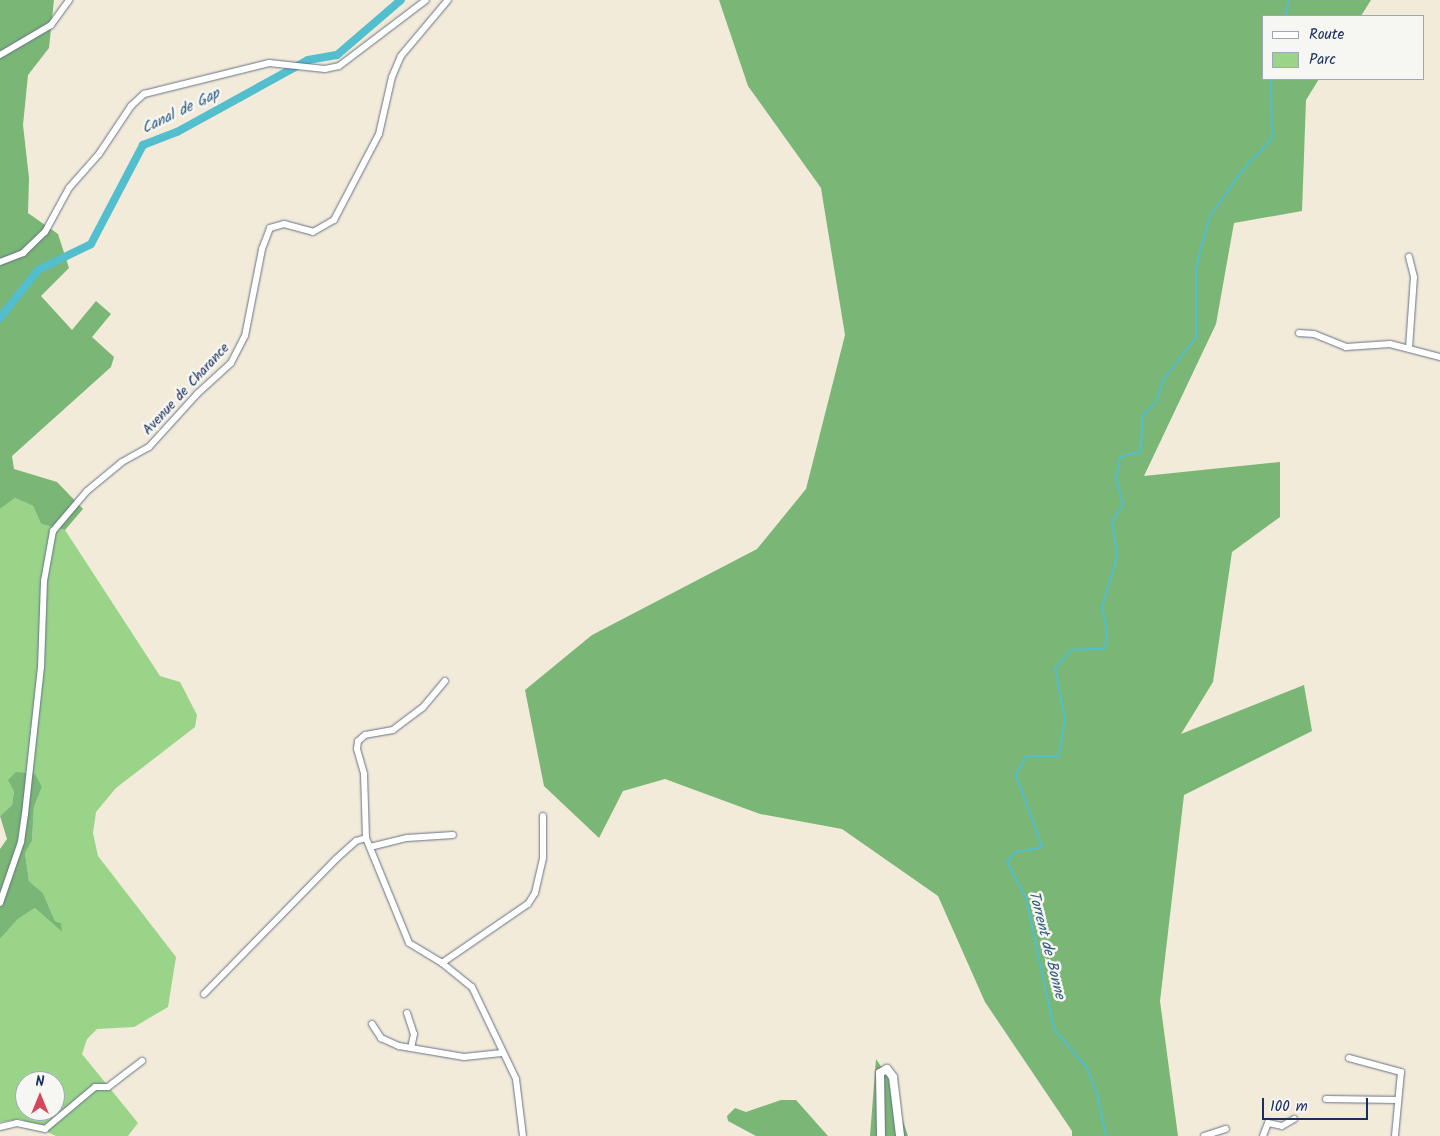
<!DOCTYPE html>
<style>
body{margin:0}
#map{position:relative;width:1440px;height:1136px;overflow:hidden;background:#f2ebd9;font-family:Kalam,sans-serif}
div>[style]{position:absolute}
.green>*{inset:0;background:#99d489}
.forest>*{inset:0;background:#7ab675}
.stream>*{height:2px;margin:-1px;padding:0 1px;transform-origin:1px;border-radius:1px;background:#52bece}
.canal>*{height:8px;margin:-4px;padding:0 4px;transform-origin:4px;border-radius:4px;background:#52bece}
.roads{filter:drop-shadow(0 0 1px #667189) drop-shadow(0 0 1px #667189)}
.minor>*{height:6px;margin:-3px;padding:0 3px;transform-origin:3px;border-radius:3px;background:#fff}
.tertiary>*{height:8px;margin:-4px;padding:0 4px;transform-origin:4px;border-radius:4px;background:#fff}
span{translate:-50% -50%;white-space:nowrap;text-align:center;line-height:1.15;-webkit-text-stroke:5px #f6f6f2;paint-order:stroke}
.street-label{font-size:14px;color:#1b2f5e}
.water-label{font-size:15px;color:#2c5a80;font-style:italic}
.legend{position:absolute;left:1262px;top:15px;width:162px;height:65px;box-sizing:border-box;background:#f6f6f2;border:1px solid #9ea6b7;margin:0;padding:6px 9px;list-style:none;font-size:15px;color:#1b2f5e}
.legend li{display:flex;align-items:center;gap:10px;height:25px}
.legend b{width:25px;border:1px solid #9ea6b7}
.north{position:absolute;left:15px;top:1071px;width:50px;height:50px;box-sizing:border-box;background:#f6f6f2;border:1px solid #9ea6b7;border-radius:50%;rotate:0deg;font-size:14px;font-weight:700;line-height:20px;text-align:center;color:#1b2f5e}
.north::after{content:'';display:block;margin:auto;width:18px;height:22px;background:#d1495b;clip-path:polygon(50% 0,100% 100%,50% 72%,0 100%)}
.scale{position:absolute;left:1262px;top:1098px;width:106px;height:22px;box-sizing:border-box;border:2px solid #1b2f5e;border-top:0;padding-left:6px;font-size:15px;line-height:18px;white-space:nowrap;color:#1b2f5e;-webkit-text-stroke:4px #f6f6f2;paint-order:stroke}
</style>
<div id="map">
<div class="green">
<div style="clip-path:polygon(evenodd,15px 498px,33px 506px,41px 524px,65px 530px,160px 676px,180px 682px,197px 715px,195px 727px,116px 788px,96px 812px,93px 833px,98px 856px,176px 957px,168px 1007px,134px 1027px,97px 1029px,87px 1039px,82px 1054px,138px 1123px,128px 1136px,56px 1136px,20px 1119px,0 1122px,0 939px,18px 919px,35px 908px,61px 931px,61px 923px,55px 921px,43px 893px,29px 881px,25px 853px,32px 841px,34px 807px,42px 787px,14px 791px,12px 805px,0 816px,0 509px,15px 498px,25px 1081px,55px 1081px,55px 1111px,25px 1111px,25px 1081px)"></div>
</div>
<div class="forest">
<div style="clip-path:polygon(0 0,54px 0,49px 48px,28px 75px,23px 125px,29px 178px,28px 213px,58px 234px,69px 268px,41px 296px,72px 330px,96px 301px,111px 314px,92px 337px,114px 357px,111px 367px,12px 456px,14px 469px,57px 482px,83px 509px,65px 530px,41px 524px,33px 506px,15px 498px,0 509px)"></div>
<div style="clip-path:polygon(719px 0,1371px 0,1361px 16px,1264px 16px,1264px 79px,1319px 79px,1306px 100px,1302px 211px,1234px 223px,1216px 324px,1144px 476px,1280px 462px,1280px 517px,1232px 552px,1213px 682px,1181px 734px,1304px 685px,1312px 731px,1184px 795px,1160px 1001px,1178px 1136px,1072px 1136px,1072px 1131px,985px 1002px,938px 896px,842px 829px,760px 814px,665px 779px,623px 791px,599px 838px,544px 786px,525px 690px,592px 635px,757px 549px,806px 489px,845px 335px,821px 188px,748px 86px)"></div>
<div style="clip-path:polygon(16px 772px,35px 774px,42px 787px,34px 807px,32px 841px,25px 853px,29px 881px,43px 893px,55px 921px,61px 923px,62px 932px,35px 908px,18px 919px,0 939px,0 849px,7px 839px,0 816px,12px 805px,14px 791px,8px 780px)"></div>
<div style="clip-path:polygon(876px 1059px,888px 1077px,908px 1136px,870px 1136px)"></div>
<div style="clip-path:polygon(781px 1100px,796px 1100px,828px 1136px,756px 1136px,728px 1121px,727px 1116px,735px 1108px,746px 1112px)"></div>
</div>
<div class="stream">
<div style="left:1285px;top:16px;width:16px;rotate:-76deg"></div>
<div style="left:1106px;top:1136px;width:43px;rotate:-102.1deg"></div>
<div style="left:1097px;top:1094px;width:28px;rotate:-111deg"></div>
<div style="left:1087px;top:1068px;width:51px;rotate:-130.2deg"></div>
<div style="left:1054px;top:1029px;width:134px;rotate:-102.1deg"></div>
<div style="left:1026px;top:898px;width:41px;rotate:-117.8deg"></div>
<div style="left:1007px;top:862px;width:13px;rotate:-51deg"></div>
<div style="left:1015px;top:852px;width:27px;rotate:-10deg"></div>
<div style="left:1042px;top:847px;width:77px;rotate:-109.9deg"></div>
<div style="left:1016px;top:775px;width:21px;rotate:-62deg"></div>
<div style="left:1026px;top:756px;width:33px"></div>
<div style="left:1059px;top:756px;width:37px;rotate:-81deg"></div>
<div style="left:1065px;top:719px;width:51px;rotate:-101.3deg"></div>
<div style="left:1055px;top:669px;width:25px;rotate:-50deg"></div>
<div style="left:1071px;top:650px;width:34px;rotate:-3deg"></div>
<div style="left:1105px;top:648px;width:15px;rotate:-82deg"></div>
<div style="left:1107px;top:633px;width:26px;rotate:-101deg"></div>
<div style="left:1102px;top:607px;width:53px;rotate:-73.6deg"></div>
<div style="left:1117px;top:556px;width:34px;rotate:-98deg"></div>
<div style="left:1112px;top:522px;width:21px;rotate:-59deg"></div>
<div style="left:1123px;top:504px;width:27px;rotate:-105deg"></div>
<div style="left:1116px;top:478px;width:21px;rotate:-79deg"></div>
<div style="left:1120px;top:457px;width:22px;rotate:-16deg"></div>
<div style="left:1141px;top:451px;width:35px;rotate:-88deg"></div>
<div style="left:1142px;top:416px;width:20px;rotate:-45deg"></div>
<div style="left:1156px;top:402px;width:23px;rotate:-72deg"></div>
<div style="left:1163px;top:380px;width:54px;rotate:-52.5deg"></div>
<div style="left:1196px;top:337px;width:71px;rotate:-90deg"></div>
<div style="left:1196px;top:266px;width:52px;rotate:-74.4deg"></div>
<div style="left:1210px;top:216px;width:54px;rotate:-54.8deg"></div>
<div style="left:1241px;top:172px;width:46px;rotate:-47.6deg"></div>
<div style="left:1272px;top:138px;width:59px;rotate:-91deg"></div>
</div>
<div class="canal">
<div style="left:0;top:318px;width:61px;rotate:-51.6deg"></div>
<div style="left:38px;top:270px;width:59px;rotate:-26.1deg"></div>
<div style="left:91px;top:244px;width:112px;rotate:-62.3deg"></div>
<div style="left:143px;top:145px;width:36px;rotate:-21deg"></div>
<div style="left:177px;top:132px;width:149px;rotate:-28.8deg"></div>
<div style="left:308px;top:60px;width:29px;rotate:-10deg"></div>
<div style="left:337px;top:55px;width:84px;rotate:-40.7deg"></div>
</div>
<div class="roads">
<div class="minor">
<div style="left:0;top:55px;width:59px;rotate:-30.5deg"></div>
<div style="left:51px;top:25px;width:31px;rotate:-54deg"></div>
<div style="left:0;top:262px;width:25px;rotate:-21deg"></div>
<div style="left:23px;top:253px;width:30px;rotate:-44deg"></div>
<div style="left:45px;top:232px;width:50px;rotate:-61.4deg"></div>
<div style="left:69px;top:188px;width:45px;rotate:-48.6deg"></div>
<div style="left:99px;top:154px;width:58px;rotate:-56.3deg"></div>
<div style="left:131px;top:106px;width:18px;rotate:-43deg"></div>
<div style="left:144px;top:94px;width:129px;rotate:-13.9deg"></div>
<div style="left:269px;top:63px;width:56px;rotate:6.1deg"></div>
<div style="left:325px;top:69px;width:14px;rotate:-12deg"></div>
<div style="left:339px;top:66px;width:109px;rotate:-37.2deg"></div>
<div style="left:1299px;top:333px;width:15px;rotate:4deg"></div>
<div style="left:1314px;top:334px;width:35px;rotate:22deg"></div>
<div style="left:1346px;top:347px;width:44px;rotate:-3.9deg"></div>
<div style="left:1390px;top:344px;width:52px;rotate:14.6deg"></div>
<div style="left:1409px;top:348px;width:71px;rotate:-86deg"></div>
<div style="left:1414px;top:277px;width:21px;rotate:-104deg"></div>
<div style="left:445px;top:681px;width:35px;rotate:130deg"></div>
<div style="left:422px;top:708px;width:36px;rotate:143deg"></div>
<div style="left:393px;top:730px;width:28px;rotate:170deg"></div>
<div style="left:365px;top:735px;width:9px;rotate:139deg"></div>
<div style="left:358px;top:741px;width:8px;rotate:97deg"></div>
<div style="left:357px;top:749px;width:26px;rotate:74deg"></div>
<div style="left:364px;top:774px;width:64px;rotate:88.2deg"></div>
<div style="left:366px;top:838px;width:113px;rotate:67.7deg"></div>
<div style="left:409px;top:943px;width:39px;rotate:31deg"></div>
<div style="left:442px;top:963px;width:38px;rotate:39deg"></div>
<div style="left:472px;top:987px;width:102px;rotate:64.4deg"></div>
<div style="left:516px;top:1079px;width:57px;rotate:83deg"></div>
<div style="left:370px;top:847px;width:38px;rotate:-14deg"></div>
<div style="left:407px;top:838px;width:46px;rotate:-3.7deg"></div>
<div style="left:0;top:903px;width:65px;rotate:-71deg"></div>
<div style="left:21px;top:842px;width:28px;rotate:-82deg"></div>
<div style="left:25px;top:814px;width:148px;rotate:-83.8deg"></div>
<div style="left:41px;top:667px;width:86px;rotate:-88deg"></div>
<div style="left:44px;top:581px;width:51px;rotate:-79.8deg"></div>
<div style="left:53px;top:531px;width:52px;rotate:-49.6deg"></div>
<div style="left:87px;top:491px;width:45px;rotate:-39.6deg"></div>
<div style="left:122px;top:462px;width:31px;rotate:-29deg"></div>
<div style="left:149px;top:447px;width:72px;rotate:-47.8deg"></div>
<div style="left:197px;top:394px;width:46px;rotate:-42.4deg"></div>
<div style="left:231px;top:363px;width:30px;rotate:-63deg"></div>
<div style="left:245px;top:336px;width:89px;rotate:-78.9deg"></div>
<div style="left:262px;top:249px;width:22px;rotate:-69deg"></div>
<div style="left:270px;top:228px;width:15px;rotate:-16deg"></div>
<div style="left:284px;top:224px;width:30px;rotate:15deg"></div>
<div style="left:313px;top:232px;width:24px;rotate:-30deg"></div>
<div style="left:334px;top:220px;width:97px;rotate:-62.4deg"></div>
<div style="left:379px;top:134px;width:58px;rotate:-77.2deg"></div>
<div style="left:392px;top:77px;width:23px;rotate:-67deg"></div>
<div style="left:401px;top:56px;width:73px;rotate:-50deg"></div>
<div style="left:442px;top:963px;width:104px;rotate:-34.5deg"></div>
<div style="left:528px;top:904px;width:13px;rotate:-58deg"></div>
<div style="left:535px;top:893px;width:36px;rotate:-77deg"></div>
<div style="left:543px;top:858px;width:42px;rotate:-90deg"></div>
<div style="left:204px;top:994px;width:189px;rotate:-45.6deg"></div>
<div style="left:336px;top:859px;width:27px;rotate:-42deg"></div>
<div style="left:356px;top:841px;width:10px;rotate:-17deg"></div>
<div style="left:407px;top:1013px;width:22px;rotate:72deg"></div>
<div style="left:414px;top:1034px;width:14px;rotate:102deg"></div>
<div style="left:372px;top:1024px;width:17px;rotate:57deg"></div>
<div style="left:381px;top:1038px;width:20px;rotate:24deg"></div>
<div style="left:399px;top:1046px;width:66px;rotate:9.6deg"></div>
<div style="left:464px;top:1057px;width:38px;rotate:-6deg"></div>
<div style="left:1349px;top:1058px;width:54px;rotate:15.1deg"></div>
<div style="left:1401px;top:1072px;width:64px;rotate:95.4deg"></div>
<div style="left:1326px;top:1099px;width:72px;rotate:0.8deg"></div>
<div style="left:0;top:1127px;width:17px;rotate:-13deg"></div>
<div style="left:17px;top:1123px;width:29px;rotate:12deg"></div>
<div style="left:45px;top:1129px;width:65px;rotate:-40deg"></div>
<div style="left:95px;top:1087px;width:13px"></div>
<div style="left:108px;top:1087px;width:43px;rotate:-37.4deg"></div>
<div style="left:1204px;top:1136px;width:23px;rotate:-18deg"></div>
<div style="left:1263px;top:1136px;width:14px;rotate:-69deg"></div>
<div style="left:1268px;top:1123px;width:14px;rotate:12deg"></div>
<div style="left:1282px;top:1126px;width:14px;rotate:-30deg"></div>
</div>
<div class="tertiary">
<div style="left:881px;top:1136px;width:63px;rotate:-90.9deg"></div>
<div style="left:880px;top:1073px;width:8px;rotate:-30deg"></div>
<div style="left:887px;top:1069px;width:10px;rotate:53deg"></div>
<div style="left:893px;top:1077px;width:59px;rotate:83.2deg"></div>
</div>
</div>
<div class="street-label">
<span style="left:186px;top:389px;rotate:-47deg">Avenue de Charance</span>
</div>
<div class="water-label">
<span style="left:181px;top:112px;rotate:-26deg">Canal de Gap</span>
<span style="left:1046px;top:945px;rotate:76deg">Torrent de Bonne</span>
</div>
<ul class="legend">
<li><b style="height:6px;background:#fff"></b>Route</li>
<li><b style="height:14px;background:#99d489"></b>Parc</li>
</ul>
<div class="north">N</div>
<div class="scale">100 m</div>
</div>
